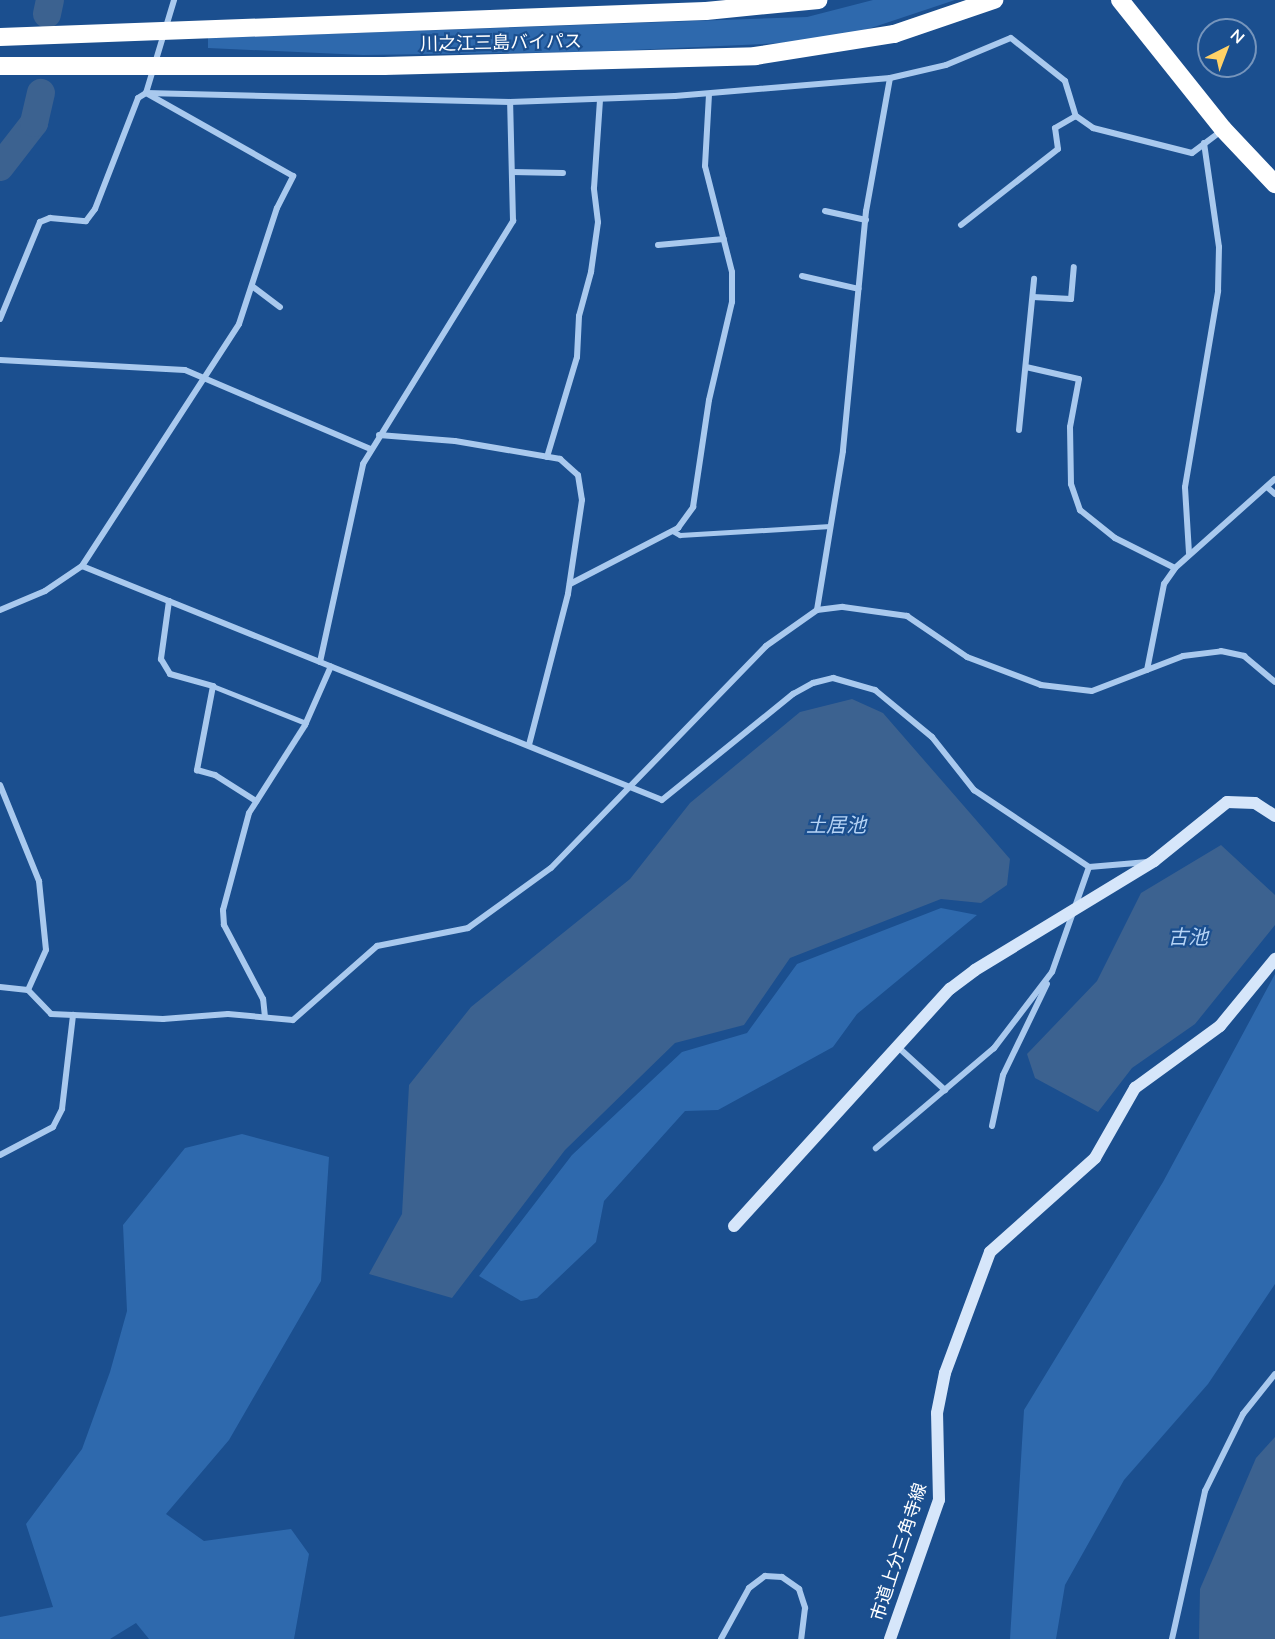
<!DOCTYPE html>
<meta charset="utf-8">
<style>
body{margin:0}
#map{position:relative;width:1275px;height:1639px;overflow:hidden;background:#1b4f8f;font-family:Mulish,"Noto Sans JP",sans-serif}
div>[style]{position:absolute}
.green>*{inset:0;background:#2e69ad}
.water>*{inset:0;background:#3c6290}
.river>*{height:28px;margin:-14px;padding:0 14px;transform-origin:14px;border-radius:14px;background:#3c6290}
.lane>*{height:4.5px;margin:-2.25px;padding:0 2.25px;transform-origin:2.25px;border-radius:2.25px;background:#a9c9ee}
.street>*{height:6px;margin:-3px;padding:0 3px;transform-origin:3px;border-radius:3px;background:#a9c9ee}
.secondary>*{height:12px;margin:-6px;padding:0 6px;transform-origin:6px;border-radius:6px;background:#d6e6fa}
.highway>*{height:18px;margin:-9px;padding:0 9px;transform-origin:9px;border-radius:9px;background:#fff}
span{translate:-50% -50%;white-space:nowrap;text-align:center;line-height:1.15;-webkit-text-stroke:4.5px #1b4f8f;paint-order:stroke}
.street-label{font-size:18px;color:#fff}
.water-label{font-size:20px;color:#b5d3f5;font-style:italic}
.north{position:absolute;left:1197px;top:18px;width:60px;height:60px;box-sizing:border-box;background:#1b4f8f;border:2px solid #7695bc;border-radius:50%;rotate:42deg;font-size:16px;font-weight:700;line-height:24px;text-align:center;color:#fff}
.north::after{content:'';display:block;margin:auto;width:21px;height:27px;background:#ffd166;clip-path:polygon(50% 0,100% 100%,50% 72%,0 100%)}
</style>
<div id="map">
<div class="green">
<div style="clip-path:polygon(873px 0,955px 0,862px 31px,783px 43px,588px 52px,363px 55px,208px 48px,208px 38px,807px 17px)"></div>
<div style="clip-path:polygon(941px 908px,977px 915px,857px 1014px,833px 1047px,718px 1110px,685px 1111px,604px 1201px,596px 1242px,537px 1298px,521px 1301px,479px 1276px,572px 1155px,682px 1052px,747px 1033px,797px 964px)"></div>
<div style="clip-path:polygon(1275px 974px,1275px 1284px,1208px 1384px,1124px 1480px,1065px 1585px,1056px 1639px,1010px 1639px,1024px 1410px,1163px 1182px)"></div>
<div style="clip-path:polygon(242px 1134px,329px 1157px,321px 1281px,229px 1440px,166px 1514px,204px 1541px,291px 1529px,309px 1554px,294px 1639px,149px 1639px,136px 1623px,110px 1639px,0 1639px,0 1617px,53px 1607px,26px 1524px,82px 1449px,110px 1372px,127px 1311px,123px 1225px,185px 1148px)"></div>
</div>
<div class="water">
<div style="clip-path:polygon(852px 699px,883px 713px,1010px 859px,1007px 885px,981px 903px,941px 899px,790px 958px,744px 1025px,675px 1043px,565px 1150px,452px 1298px,369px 1274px,402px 1214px,409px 1085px,471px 1007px,630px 879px,690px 803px,800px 712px)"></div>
<div style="clip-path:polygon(1221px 845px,1275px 895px,1275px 925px,1195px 1024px,1132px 1068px,1098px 1112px,1035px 1078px,1027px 1054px,1097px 981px,1141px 893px)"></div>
<div style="clip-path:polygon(1275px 1437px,1275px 1639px,1199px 1639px,1200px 1589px,1256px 1458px)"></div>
</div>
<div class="river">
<div style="left:47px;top:14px;width:14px;rotate:-78deg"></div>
<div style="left:0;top:167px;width:56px;rotate:-52.3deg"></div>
<div style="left:34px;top:123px;width:31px;rotate:-77deg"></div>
</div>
<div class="lane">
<div style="left:673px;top:531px;width:8px;rotate:30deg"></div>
<div style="left:680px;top:535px;width:150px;rotate:-3.4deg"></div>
<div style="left:213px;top:686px;width:100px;rotate:21.7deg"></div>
</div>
<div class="street">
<div style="left:890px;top:78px;width:57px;rotate:-13.1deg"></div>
<div style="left:946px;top:65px;width:70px;rotate:-22.6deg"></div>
<div style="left:1011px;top:38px;width:69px;rotate:38.5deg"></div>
<div style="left:1065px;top:81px;width:37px;rotate:73deg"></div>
<div style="left:1076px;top:116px;width:21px;rotate:35deg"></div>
<div style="left:1093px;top:128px;width:102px;rotate:14.2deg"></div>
<div style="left:1192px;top:153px;width:36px;rotate:-37deg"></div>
<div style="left:512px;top:172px;width:51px;rotate:1.1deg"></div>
<div style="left:825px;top:211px;width:42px;rotate:12.4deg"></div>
<div style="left:961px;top:225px;width:123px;rotate:-38.1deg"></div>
<div style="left:1058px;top:149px;width:21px;rotate:-98deg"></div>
<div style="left:1055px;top:128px;width:24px;rotate:-30deg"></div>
<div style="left:658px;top:245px;width:66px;rotate:-5.2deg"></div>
<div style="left:802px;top:276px;width:58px;rotate:12.8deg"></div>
<div style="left:252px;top:286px;width:35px;rotate:37deg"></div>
<div style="left:1033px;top:297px;width:38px;rotate:3deg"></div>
<div style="left:1071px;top:299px;width:32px;rotate:-85deg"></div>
<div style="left:0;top:319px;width:105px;rotate:-67.6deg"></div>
<div style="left:40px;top:222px;width:11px;rotate:-22deg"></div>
<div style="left:50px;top:218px;width:36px;rotate:5deg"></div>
<div style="left:86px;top:221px;width:15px;rotate:-53deg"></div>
<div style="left:95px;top:209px;width:119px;rotate:-68.8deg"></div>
<div style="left:138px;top:98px;width:9px;rotate:-32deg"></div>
<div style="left:146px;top:93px;width:364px;rotate:1.4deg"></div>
<div style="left:510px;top:102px;width:165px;rotate:-2.1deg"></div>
<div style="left:675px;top:96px;width:216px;rotate:-4.8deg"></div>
<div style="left:890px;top:78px;width:135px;rotate:100.2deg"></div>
<div style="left:866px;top:211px;width:241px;rotate:95.5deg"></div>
<div style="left:843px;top:451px;width:161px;rotate:99.3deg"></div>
<div style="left:0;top:360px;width:185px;rotate:3.1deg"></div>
<div style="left:185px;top:370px;width:201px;rotate:23.1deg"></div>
<div style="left:1026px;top:367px;width:54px;rotate:12.8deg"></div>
<div style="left:1079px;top:379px;width:49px;rotate:100.6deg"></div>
<div style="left:1070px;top:427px;width:57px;rotate:89deg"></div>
<div style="left:1071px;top:484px;width:28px;rotate:71deg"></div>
<div style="left:1080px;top:510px;width:45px;rotate:38.7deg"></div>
<div style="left:1115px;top:538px;width:67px;rotate:26.6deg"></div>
<div style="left:1019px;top:430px;width:152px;rotate:-84.3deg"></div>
<div style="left:379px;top:435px;width:76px;rotate:4.5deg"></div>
<div style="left:455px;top:441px;width:107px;rotate:9.7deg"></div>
<div style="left:560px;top:459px;width:24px;rotate:42deg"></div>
<div style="left:578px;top:475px;width:25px;rotate:81deg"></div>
<div style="left:582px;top:500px;width:95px;rotate:98.5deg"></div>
<div style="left:568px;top:594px;width:156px;rotate:104.5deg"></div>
<div style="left:547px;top:457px;width:104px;rotate:-73.3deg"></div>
<div style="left:577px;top:357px;width:41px;rotate:-87.2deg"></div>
<div style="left:579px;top:316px;width:46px;rotate:-74.7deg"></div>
<div style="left:591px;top:272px;width:50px;rotate:-82deg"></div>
<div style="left:598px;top:222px;width:34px;rotate:-97deg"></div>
<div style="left:594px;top:188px;width:89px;rotate:-86.1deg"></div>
<div style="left:1267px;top:487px;width:11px;rotate:41deg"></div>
<div style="left:1189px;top:553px;width:66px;rotate:-93.5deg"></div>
<div style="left:1185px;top:487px;width:199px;rotate:-80.4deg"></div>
<div style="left:1218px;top:291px;width:44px;rotate:-88.7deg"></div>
<div style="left:1219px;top:247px;width:105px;rotate:-98.2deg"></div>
<div style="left:82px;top:566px;width:625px;rotate:21.97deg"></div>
<div style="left:662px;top:800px;width:169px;rotate:-39deg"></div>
<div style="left:793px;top:694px;width:23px;rotate:-29deg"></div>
<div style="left:813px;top:683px;width:21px;rotate:-14deg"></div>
<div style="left:833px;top:678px;width:44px;rotate:15.9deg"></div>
<div style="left:875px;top:690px;width:74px;rotate:39.5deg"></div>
<div style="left:932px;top:737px;width:68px;rotate:51.6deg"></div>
<div style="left:974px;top:790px;width:138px;rotate:33.8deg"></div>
<div style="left:1089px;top:867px;width:111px;rotate:109.4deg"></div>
<div style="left:1052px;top:972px;width:96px;rotate:127.3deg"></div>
<div style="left:994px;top:1048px;width:155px;rotate:139.7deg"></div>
<div style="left:570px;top:584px;width:122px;rotate:-27.4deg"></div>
<div style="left:678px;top:528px;width:26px;rotate:-54deg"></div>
<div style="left:693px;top:507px;width:108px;rotate:-81.5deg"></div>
<div style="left:709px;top:400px;width:101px;rotate:-76.8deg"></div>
<div style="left:732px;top:302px;width:30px;rotate:-90deg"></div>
<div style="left:732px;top:272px;width:109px;rotate:-104.3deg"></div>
<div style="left:705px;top:166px;width:72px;rotate:-86.8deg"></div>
<div style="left:169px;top:601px;width:59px;rotate:97.9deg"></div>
<div style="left:161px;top:659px;width:17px;rotate:59deg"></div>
<div style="left:170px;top:674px;width:45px;rotate:15.6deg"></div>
<div style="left:213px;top:686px;width:86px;rotate:100.8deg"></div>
<div style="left:197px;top:770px;width:19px;rotate:16deg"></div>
<div style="left:215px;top:775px;width:49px;rotate:32.4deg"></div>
<div style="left:0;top:610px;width:49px;rotate:-22.9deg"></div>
<div style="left:45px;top:591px;width:45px;rotate:-34deg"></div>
<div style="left:82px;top:566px;width:288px;rotate:-57deg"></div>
<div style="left:239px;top:324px;width:122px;rotate:-71.9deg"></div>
<div style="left:277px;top:208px;width:36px;rotate:-63deg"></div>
<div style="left:293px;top:176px;width:169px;rotate:-150.5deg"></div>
<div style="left:146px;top:93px;width:97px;rotate:-73.2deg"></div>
<div style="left:320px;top:662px;width:203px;rotate:-77.7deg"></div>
<div style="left:363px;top:464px;width:286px;rotate:-58.3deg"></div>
<div style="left:513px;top:221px;width:119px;rotate:-91.4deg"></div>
<div style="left:1147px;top:670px;width:88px;rotate:-78.8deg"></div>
<div style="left:1164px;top:584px;width:19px;rotate:-55deg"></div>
<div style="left:1175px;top:568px;width:134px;rotate:-41.7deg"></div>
<div style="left:0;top:785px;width:104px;rotate:67.9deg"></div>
<div style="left:39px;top:881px;width:69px;rotate:84.2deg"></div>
<div style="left:46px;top:950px;width:44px;rotate:114.2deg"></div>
<div style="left:1089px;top:867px;width:59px;rotate:-4.8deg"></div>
<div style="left:0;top:987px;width:28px;rotate:6deg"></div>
<div style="left:28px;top:990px;width:33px;rotate:46deg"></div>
<div style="left:51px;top:1014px;width:112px;rotate:2.6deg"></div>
<div style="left:163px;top:1019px;width:65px;rotate:-4.4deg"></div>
<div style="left:228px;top:1014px;width:65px;rotate:5.3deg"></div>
<div style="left:293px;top:1020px;width:112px;rotate:-41.4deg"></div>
<div style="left:377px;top:946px;width:93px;rotate:-11.2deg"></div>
<div style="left:468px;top:928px;width:102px;rotate:-35.9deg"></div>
<div style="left:551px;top:868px;width:309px;rotate:-45.9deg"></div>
<div style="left:766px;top:646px;width:62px;rotate:-35.2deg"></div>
<div style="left:817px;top:610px;width:26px;rotate:-7deg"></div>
<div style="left:843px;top:607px;width:65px;rotate:8deg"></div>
<div style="left:907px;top:616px;width:73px;rotate:34.3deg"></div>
<div style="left:967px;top:657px;width:79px;rotate:20.7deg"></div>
<div style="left:1041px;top:685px;width:51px;rotate:6.7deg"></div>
<div style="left:1092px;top:691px;width:97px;rotate:-21deg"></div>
<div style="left:1183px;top:656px;width:38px;rotate:-7deg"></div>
<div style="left:1221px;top:651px;width:24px;rotate:12deg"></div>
<div style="left:1244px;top:656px;width:40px;rotate:40deg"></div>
<div style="left:265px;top:1017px;width:18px;rotate:-96deg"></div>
<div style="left:263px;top:999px;width:84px;rotate:-117.8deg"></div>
<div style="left:224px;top:925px;width:15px;rotate:-94deg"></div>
<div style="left:223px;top:910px;width:100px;rotate:-75deg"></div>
<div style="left:249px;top:813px;width:104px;rotate:-57.5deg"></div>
<div style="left:305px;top:725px;width:64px;rotate:-66.2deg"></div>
<div style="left:898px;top:1047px;width:64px;rotate:42.5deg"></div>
<div style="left:992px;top:1126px;width:52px;rotate:-77.8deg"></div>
<div style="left:1003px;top:1075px;width:101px;rotate:-64.2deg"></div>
<div style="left:0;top:1155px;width:60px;rotate:-27.8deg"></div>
<div style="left:53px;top:1127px;width:20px;rotate:-63deg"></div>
<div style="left:62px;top:1109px;width:95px;rotate:-83.3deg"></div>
<div style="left:721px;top:1639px;width:58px;rotate:-61.2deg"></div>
<div style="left:749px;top:1588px;width:20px;rotate:-37deg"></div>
<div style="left:765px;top:1576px;width:17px;rotate:3deg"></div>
<div style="left:782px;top:1577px;width:21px;rotate:35deg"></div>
<div style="left:799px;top:1589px;width:20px;rotate:72deg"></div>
<div style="left:805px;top:1608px;width:31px;rotate:97deg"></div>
<div style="left:1172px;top:1639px;width:152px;rotate:-77.4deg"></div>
<div style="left:1205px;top:1491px;width:86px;rotate:-63.7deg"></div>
<div style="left:1243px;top:1414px;width:51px;rotate:-51.3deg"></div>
</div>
<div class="secondary">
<div style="left:734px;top:1226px;width:321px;rotate:-47.7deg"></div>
<div style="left:950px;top:989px;width:31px;rotate:-37deg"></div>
<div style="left:975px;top:970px;width:210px;rotate:-31.3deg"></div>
<div style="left:1154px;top:861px;width:94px;rotate:-38.9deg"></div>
<div style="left:1227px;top:802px;width:28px;rotate:2deg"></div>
<div style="left:1255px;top:803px;width:24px;rotate:33deg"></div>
<div style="left:890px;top:1639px;width:147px;rotate:-70.6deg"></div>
<div style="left:939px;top:1500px;width:87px;rotate:-91.3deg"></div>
<div style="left:937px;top:1413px;width:41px;rotate:-78.7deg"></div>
<div style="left:945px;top:1373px;width:129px;rotate:-69.6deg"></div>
<div style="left:990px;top:1252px;width:141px;rotate:-41.8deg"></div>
<div style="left:1095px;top:1158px;width:81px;rotate:-60.3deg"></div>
<div style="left:1135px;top:1088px;width:105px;rotate:-36.1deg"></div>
<div style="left:1220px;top:1026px;width:87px;rotate:-50.6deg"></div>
</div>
<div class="highway">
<div style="left:1120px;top:0;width:165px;rotate:51.4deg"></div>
<div style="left:1223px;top:129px;width:76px;rotate:46.6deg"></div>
<div style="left:0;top:37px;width:706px;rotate:-2.11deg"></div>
<div style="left:706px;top:11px;width:113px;rotate:-5.6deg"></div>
<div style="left:0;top:66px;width:384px"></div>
<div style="left:384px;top:66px;width:371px;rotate:-1.5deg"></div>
<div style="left:755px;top:56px;width:141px;rotate:-9deg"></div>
<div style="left:894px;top:34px;width:106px;rotate:-18.8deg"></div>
</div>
<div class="street-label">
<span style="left:501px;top:43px;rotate:-1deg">川之江三島バイパス</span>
<span style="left:899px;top:1552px;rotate:-72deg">市道上分三角寺線</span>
</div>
<div class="water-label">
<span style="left:836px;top:824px">土居池</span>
<span style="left:1188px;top:936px">古池</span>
</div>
<div class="north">N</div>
</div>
